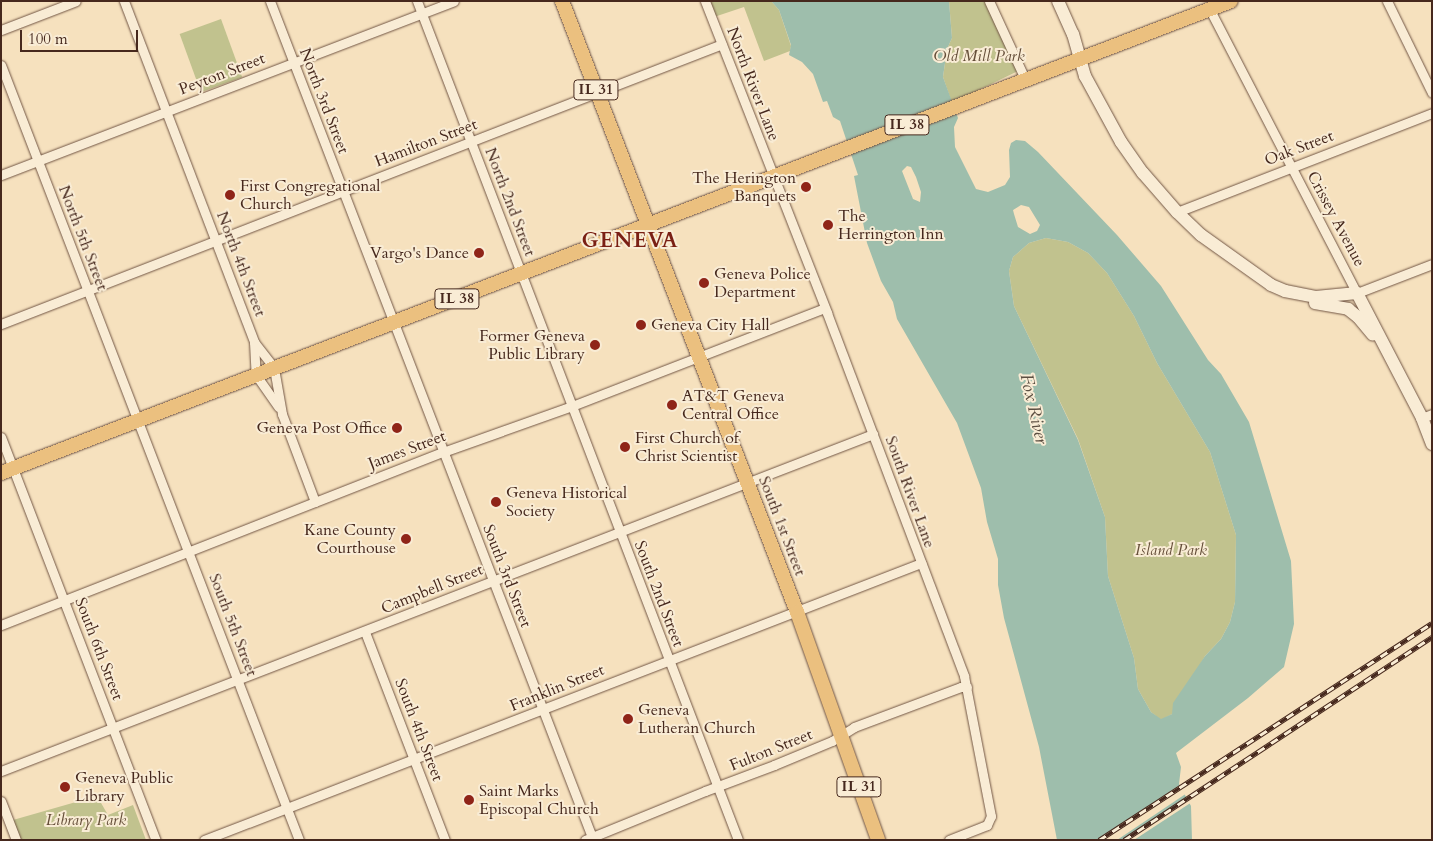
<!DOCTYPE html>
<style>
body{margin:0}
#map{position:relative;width:1433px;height:841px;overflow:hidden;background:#f6e1be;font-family:Cardo,serif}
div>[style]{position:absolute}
.green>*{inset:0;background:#c1c28e;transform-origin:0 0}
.water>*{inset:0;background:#9ebeac}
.pier>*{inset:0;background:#f6e1be}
.roads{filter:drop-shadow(0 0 1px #725645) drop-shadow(0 0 1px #725645)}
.minor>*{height:9px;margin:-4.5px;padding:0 4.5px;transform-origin:4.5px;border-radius:4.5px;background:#f9ecd5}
.secondary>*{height:12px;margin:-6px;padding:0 6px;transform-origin:6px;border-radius:6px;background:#f9ecd5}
.primary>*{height:14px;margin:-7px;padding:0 7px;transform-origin:7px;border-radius:7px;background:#ebc07f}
.rail>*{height:4.5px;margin-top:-2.25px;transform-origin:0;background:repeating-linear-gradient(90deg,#f9ecd5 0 8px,#46281d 0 16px);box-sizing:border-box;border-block:1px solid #46281d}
.dots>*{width:14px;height:14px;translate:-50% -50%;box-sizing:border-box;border:2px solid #f9ecd5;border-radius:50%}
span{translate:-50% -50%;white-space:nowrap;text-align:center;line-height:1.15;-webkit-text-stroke:4px #f9ecd5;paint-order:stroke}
.shield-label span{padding:1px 4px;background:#f9ecd5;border:1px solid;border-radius:4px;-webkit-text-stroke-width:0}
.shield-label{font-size:15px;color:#46281d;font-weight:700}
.park-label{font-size:16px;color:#654e39;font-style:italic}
.street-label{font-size:16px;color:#46281d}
.poi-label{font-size:16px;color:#46281d}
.right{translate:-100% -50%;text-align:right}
.left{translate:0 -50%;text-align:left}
.water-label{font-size:18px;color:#5c4e41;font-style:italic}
.district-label{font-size:21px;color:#7a1f14;font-weight:700;letter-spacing:1px}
.frame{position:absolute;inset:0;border:2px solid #46281d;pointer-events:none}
.scale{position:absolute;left:20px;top:30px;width:118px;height:22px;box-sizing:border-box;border:2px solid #46281d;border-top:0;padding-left:6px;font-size:15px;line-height:18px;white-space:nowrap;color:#46281d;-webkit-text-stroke:4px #f9ecd5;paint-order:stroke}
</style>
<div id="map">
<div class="green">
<div style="clip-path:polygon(705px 1px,771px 1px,779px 10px,791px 46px,790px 51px,764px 61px,744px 7px,711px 18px)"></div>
<div style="clip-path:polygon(949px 1px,986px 1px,1018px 71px,952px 103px,943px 77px,947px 49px,952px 38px)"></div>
<div style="left:221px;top:19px;width:62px;height:44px;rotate:70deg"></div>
<div style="clip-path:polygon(1046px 238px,1068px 242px,1088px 253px,1107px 273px,1134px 316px,1157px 363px,1210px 452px,1236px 535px,1235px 602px,1230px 622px,1221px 639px,1205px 656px,1172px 714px,1161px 720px,1151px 712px,1138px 689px,1134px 658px,1108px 576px,1105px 517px,1078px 439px,1014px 306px,1009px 271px,1013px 257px,1029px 243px)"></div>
<div style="clip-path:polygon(97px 796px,108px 815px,133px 805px,146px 840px,21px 840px,13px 820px)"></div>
</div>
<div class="water">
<div style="clip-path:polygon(evenodd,771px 1px,949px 1px,952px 38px,947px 49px,943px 77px,958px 118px,954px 127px,955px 147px,976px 189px,988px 192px,1005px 185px,1010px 177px,1009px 150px,1011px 143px,1016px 140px,1025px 141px,1038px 152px,1117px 235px,1161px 286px,1208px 360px,1221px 374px,1249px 422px,1291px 561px,1294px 624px,1284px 667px,1248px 698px,1176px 753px,1181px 767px,1179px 784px,1191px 806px,1192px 840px,1057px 840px,1039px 747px,1004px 618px,998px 585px,998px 559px,987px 522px,981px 488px,957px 423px,897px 319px,893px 302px,881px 281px,867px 243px,854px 176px,858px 175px,840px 121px,833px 117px,827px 101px,823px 102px,813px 74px,802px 62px,789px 55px,791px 45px,779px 10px,771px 1px,907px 166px,911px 167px,916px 177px,921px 192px,920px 202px,913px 199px,902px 171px,907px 166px,771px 1px,1021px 205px,1029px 207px,1040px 225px,1037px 231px,1030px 234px,1018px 227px,1014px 214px,1013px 210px,1021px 205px,771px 1px,1046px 238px,1068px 242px,1088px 253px,1107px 273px,1134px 316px,1157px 363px,1210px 452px,1236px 535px,1235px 602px,1230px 622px,1221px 639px,1205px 656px,1173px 703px,1172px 714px,1161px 719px,1151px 712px,1138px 689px,1134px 658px,1108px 576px,1105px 517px,1078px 440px,1014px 306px,1009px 271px,1013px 257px,1029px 243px,1046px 238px)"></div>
</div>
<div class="pier">
<div style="clip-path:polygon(1182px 784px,1187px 793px,1117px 840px,1097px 840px)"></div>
<div style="clip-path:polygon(1189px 797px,1192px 802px,1134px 840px,1123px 840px)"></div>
</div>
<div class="roads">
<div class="minor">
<div style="left:124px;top:1px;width:365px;rotate:69.1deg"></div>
<div style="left:254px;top:342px;width:33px;rotate:52deg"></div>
<div style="left:274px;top:368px;width:47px;rotate:80.1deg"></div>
<div style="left:282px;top:414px;width:94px;rotate:69.4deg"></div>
<div style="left:270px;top:1px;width:899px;rotate:68.94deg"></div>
<div style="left:417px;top:1px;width:898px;rotate:69.06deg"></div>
<div style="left:705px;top:1px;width:335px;rotate:68.6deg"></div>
<div style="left:827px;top:313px;width:388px;rotate:69.3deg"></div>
<div style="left:964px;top:676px;width:143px;rotate:79.1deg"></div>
<div style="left:991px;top:816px;width:10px;rotate:114deg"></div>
<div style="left:987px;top:825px;width:41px;rotate:158.5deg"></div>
<div style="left:989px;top:1px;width:86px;rotate:65.2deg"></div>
<div style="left:1387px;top:1px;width:102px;rotate:63.9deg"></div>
<div style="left:1210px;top:10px;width:319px;rotate:62.6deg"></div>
<div style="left:1357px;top:293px;width:80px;rotate:-21.1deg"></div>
<div style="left:1px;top:30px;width:80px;rotate:-21.1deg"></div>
<div style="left:1px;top:65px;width:830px;rotate:68.97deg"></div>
<div style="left:1px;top:175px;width:485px;rotate:-21deg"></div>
<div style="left:1177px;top:212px;width:274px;rotate:-21.2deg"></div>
<div style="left:1px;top:324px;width:773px;rotate:-21.22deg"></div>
<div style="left:254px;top:342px;width:33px;rotate:87deg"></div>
<div style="left:256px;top:375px;width:39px;rotate:55deg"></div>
<div style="left:1422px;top:418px;width:11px;rotate:-22deg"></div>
<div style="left:1px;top:437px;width:432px;rotate:69deg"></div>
<div style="left:1px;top:625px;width:475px;rotate:-21.4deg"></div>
<div style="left:443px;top:452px;width:137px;rotate:-19.6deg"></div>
<div style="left:572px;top:406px;width:271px;rotate:-21.2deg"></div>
<div style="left:365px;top:632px;width:223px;rotate:69deg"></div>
<div style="left:1px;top:771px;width:935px;rotate:-21.13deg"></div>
<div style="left:1px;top:801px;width:42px;rotate:69deg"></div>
<div style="left:204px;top:840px;width:769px;rotate:-21.12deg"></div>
<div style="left:585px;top:840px;width:130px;rotate:-22.2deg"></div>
<div style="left:705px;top:791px;width:74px;rotate:-20.6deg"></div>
<div style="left:774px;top:765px;width:63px;rotate:-22.5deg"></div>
<div style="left:832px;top:741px;width:26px;rotate:-32deg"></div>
<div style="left:854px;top:727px;width:114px;rotate:-20.5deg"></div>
<div style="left:961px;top:687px;width:6px"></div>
</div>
<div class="secondary">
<div style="left:1058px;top:1px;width:36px;rotate:66deg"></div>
<div style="left:1073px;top:34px;width:44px;rotate:74.1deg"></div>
<div style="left:1085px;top:76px;width:75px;rotate:61.4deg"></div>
<div style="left:1121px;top:142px;width:38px;rotate:55deg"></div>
<div style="left:1143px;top:173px;width:52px;rotate:48.9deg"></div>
<div style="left:1177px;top:212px;width:33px;rotate:44deg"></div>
<div style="left:1201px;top:235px;width:86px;rotate:35.5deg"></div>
<div style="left:1271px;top:285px;width:15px;rotate:23deg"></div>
<div style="left:1285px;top:291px;width:32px;rotate:11deg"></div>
<div style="left:1316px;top:297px;width:41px;rotate:-5.6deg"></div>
<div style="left:1357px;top:293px;width:141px;rotate:62.5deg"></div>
<div style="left:1422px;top:418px;width:28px;rotate:69deg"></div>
<div style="left:1315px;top:303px;width:34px;rotate:10deg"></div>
<div style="left:1348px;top:309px;width:13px;rotate:39deg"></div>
<div style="left:1358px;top:317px;width:23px;rotate:50deg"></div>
</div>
<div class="primary">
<div style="left:562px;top:1px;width:655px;rotate:68.96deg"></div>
<div style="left:797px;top:612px;width:242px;rotate:70.4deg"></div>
<div style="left:1px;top:473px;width:1317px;rotate:-20.99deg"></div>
</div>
</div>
<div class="rail">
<div style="left:1099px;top:840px;width:397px;rotate:-33.1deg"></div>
<div style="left:1124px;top:840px;width:369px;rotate:-33.4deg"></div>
</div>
<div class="dots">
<div style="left:806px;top:187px;background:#8f2418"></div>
<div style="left:230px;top:195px;background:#8f2418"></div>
<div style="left:828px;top:225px;background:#8f2418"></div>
<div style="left:479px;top:253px;background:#8f2418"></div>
<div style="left:704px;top:283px;background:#8f2418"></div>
<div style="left:641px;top:325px;background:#8f2418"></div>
<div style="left:595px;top:345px;background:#8f2418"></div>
<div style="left:672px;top:405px;background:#8f2418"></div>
<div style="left:397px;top:428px;background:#8f2418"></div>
<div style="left:625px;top:447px;background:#8f2418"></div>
<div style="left:496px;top:502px;background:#8f2418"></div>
<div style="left:406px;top:539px;background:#8f2418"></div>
<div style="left:628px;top:719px;background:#8f2418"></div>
<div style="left:65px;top:787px;background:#8f2418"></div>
<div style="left:469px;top:800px;background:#8f2418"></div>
</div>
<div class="shield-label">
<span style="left:596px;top:90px">IL 31</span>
<span style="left:907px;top:125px">IL 38</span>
<span style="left:457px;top:299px">IL 38</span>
<span style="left:859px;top:787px">IL 31</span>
</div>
<div class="park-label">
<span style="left:979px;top:56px">Old Mill Park</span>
<span style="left:1171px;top:550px">Island Park</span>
<span style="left:86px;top:820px">Library Park</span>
</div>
<div class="street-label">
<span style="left:222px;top:74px;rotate:-21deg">Peyton Street</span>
<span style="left:753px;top:84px;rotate:69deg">North River Lane</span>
<span style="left:324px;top:101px;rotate:69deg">North 3rd Street</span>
<span style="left:426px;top:143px;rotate:-21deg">Hamilton Street</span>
<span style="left:1299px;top:148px;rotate:-21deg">Oak Street</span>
<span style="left:510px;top:202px;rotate:69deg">North 2nd Street</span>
<span style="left:1336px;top:219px;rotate:62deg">Crissey Avenue</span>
<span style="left:83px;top:238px;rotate:69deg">North 5th Street</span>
<span style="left:241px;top:264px;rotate:69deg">North 4th Street</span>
<span style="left:407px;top:450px;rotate:-21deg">James Street</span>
<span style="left:910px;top:492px;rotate:70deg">South River Lane</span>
<span style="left:782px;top:526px;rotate:69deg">South 1st Street</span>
<span style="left:507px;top:576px;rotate:69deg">South 3rd Street</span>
<span style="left:432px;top:589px;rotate:-22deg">Campbell Street</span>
<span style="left:659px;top:594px;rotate:69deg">South 2nd Street</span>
<span style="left:233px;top:625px;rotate:69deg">South 5th Street</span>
<span style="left:99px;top:649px;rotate:69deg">South 6th Street</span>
<span style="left:557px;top:688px;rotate:-22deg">Franklin Street</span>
<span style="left:419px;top:730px;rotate:69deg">South 4th Street</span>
<span style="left:771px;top:750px;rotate:-22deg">Fulton Street</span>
</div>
<div class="poi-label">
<span class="right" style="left:796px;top:187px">The Herington<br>Banquets</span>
<span class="left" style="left:240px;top:195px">First Congregational<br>Church</span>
<span class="left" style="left:838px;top:225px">The<br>Herrington Inn</span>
<span class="right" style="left:469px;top:253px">Vargo's Dance</span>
<span class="left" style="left:714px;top:283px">Geneva Police<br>Department</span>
<span class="left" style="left:651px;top:325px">Geneva City Hall</span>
<span class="right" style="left:585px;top:345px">Former Geneva<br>Public Library</span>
<span class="left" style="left:682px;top:405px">AT&amp;T Geneva<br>Central Office</span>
<span class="right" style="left:387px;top:428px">Geneva Post Office</span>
<span class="left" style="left:635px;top:447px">First Church of<br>Christ Scientist</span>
<span class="left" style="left:506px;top:502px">Geneva Historical<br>Society</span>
<span class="right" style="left:396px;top:539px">Kane County<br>Courthouse</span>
<span class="left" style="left:638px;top:719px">Geneva<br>Lutheran Church</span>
<span class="left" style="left:75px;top:787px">Geneva Public<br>Library</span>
<span class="left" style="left:479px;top:800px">Saint Marks<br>Episcopal Church</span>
</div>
<div class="water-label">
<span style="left:1033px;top:409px;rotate:77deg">Fox River</span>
</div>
<div class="district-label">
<span style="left:630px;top:241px">GENEVA</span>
</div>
<div class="frame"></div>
<div class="scale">100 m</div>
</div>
